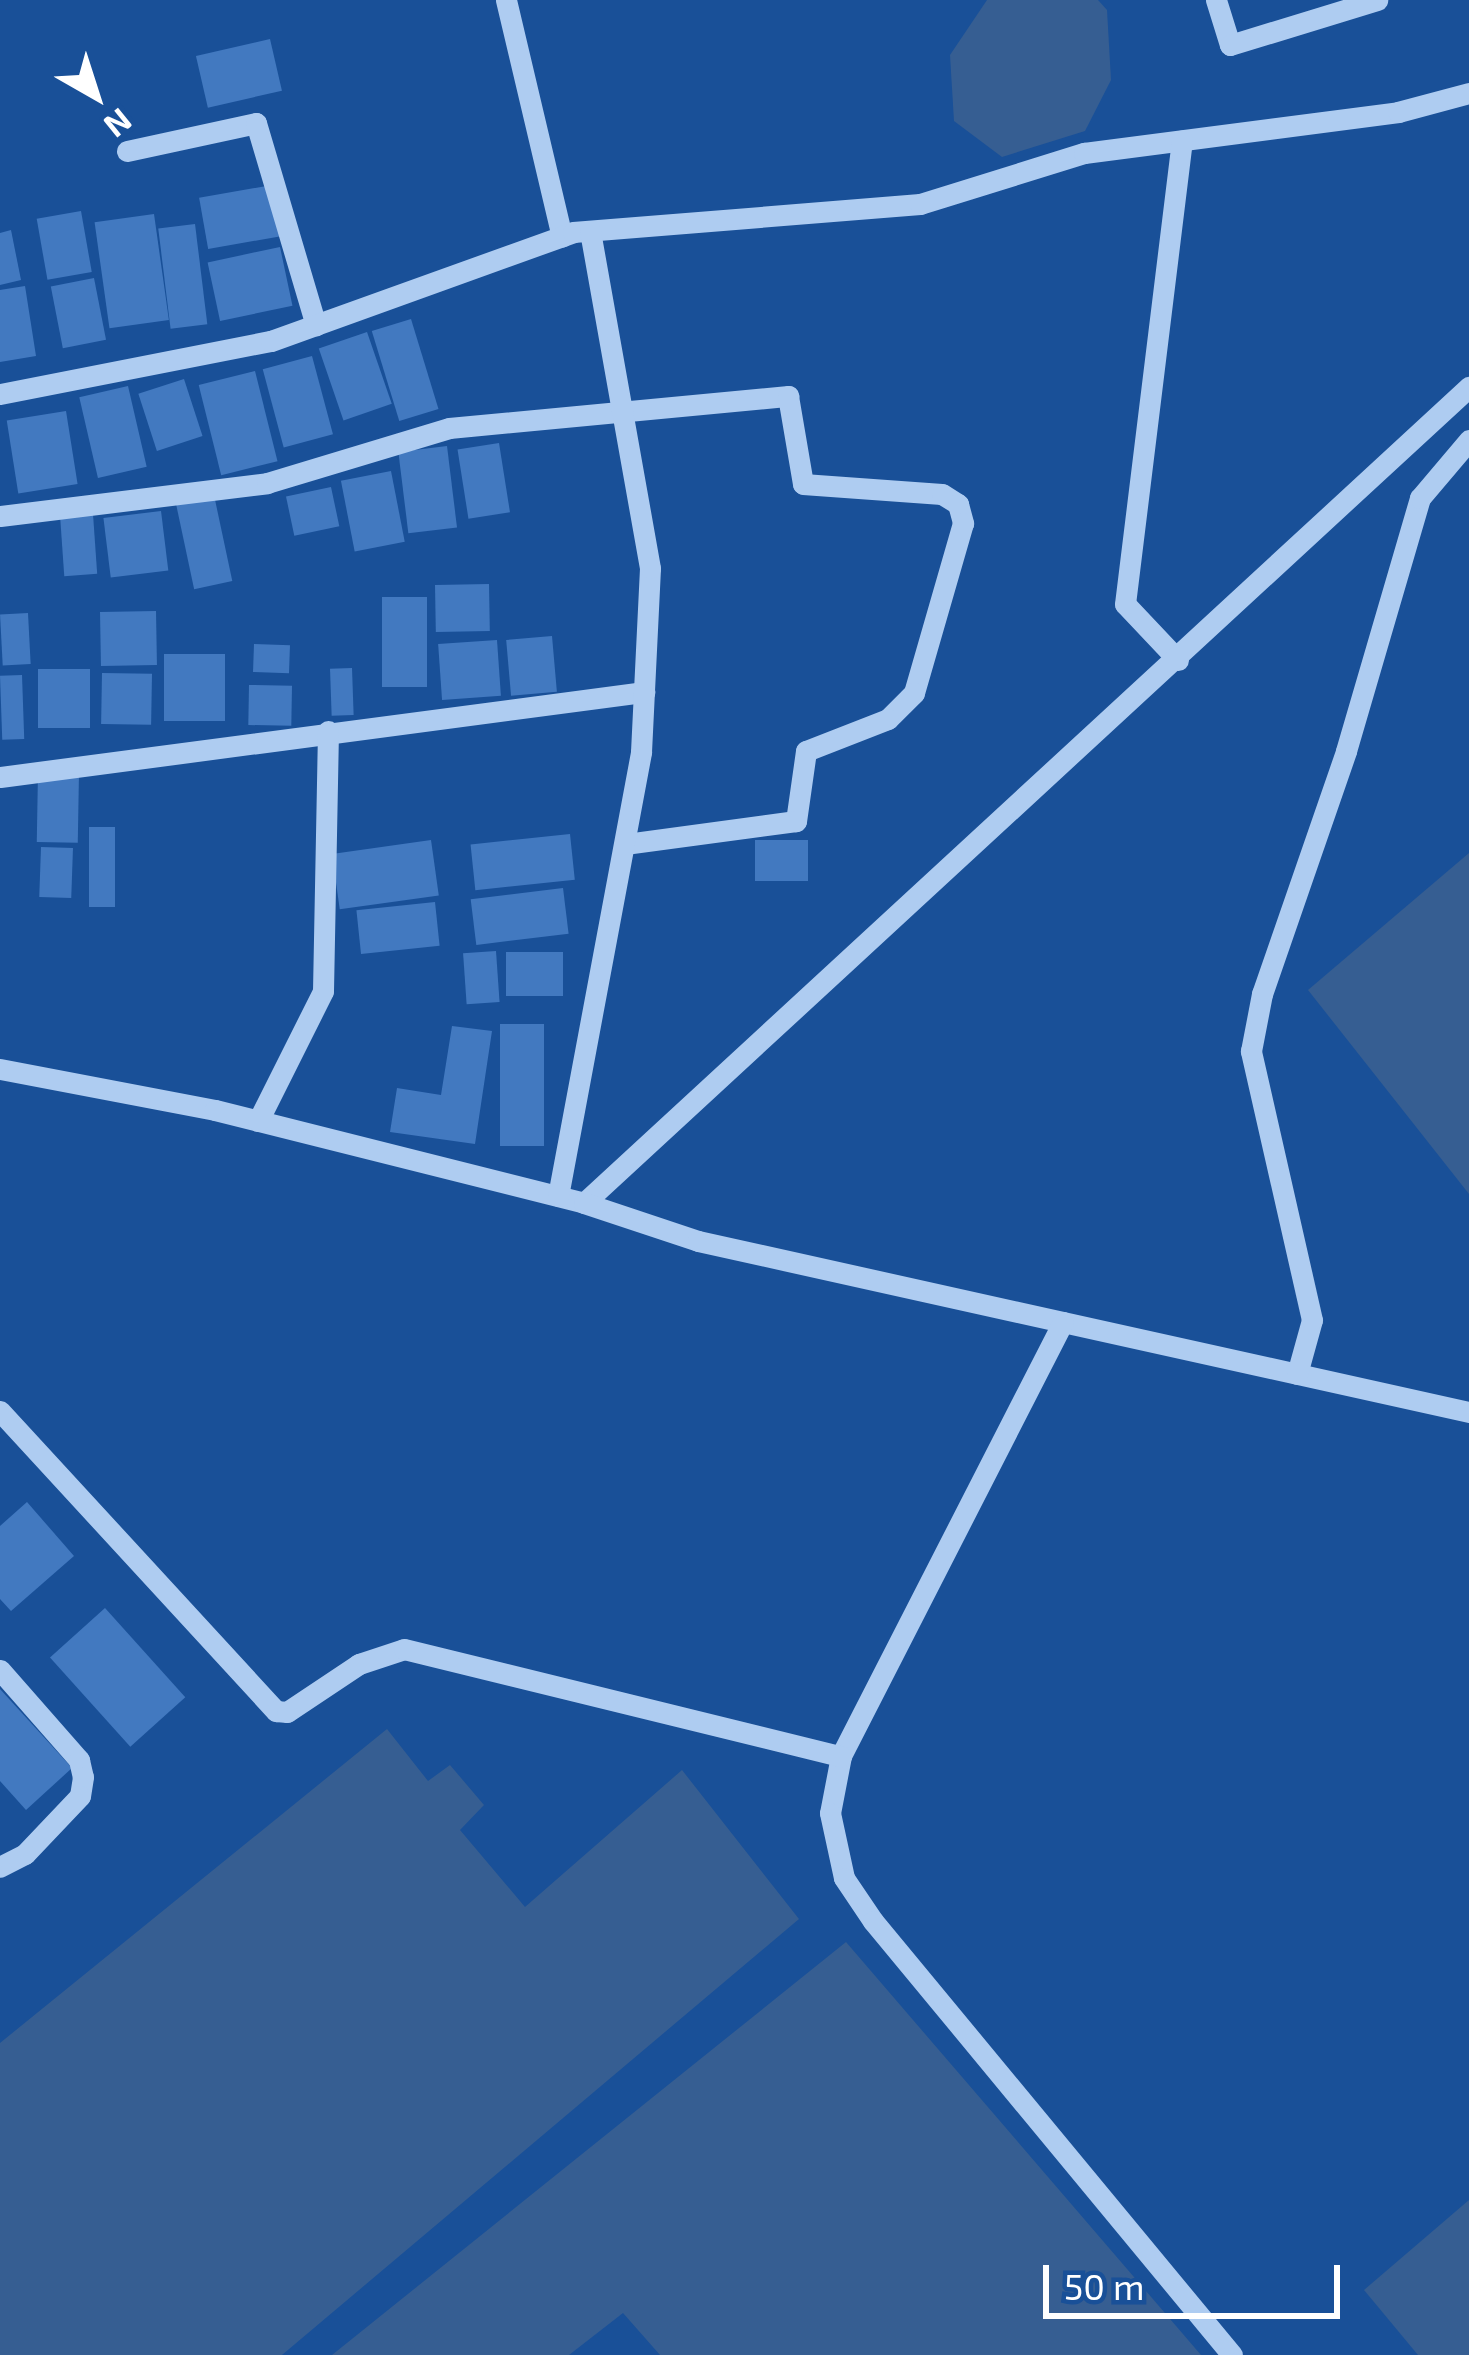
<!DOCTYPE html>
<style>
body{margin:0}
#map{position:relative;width:1469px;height:2355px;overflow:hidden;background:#195098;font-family:"Exo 2",sans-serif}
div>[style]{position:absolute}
.water>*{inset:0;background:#365e92}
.building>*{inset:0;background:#4279c0;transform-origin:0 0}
.minor>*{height:21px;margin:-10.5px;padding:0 10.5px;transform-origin:10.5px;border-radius:10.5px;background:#aeccf1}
span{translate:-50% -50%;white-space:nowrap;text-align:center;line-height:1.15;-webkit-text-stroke:9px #195098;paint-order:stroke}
.north{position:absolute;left:36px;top:36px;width:120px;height:120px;-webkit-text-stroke:9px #195098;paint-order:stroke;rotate:141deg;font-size:33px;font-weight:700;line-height:48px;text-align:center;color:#fff}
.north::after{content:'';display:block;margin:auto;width:42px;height:54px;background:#fff;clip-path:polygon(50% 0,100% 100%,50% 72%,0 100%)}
.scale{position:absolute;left:1043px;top:2265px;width:297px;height:54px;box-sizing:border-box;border:6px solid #fff;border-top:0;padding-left:15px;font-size:36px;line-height:42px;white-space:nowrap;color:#fff;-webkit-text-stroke:9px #195098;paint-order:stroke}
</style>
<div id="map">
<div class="water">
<div style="clip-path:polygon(987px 0,1098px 0,1107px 10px,1111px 80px,1085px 131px,1002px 157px,954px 121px,950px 55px)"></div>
<div style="clip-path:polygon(1469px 853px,1469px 1194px,1308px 990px)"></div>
<div style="clip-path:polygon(387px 1729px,428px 1781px,450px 1765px,484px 1805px,460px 1830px,525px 1907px,682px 1770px,799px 1919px,282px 2355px,0 2355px,0 2043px)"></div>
<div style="clip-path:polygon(846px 1942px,1201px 2355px,660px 2355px,623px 2313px,569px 2355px,332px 2355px)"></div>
<div style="clip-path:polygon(1469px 2200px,1469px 2355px,1418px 2355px,1364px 2290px)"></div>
</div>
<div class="building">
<div style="left:270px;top:39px;width:53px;height:76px;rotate:77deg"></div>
<div style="left:272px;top:185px;width:52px;height:74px;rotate:80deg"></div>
<div style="left:81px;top:211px;width:62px;height:45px;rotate:80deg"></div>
<div style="left:154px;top:214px;width:107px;height:60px;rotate:82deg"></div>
<div style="left:195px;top:224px;width:101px;height:37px;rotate:83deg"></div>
<div style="clip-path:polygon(11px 230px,21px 280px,0 285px,0 233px)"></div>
<div style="left:280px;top:247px;width:60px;height:74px;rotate:78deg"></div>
<div style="left:94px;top:278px;width:63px;height:44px;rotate:79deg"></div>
<div style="clip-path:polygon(25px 286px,36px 356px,0 362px,0 290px)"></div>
<div style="left:411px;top:319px;width:94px;height:41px;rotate:73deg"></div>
<div style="left:367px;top:332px;width:76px;height:51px;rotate:71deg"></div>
<div style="left:312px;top:356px;width:81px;height:51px;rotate:75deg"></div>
<div style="left:255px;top:371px;width:93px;height:58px;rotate:76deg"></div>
<div style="left:184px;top:379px;width:60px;height:48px;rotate:72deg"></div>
<div style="left:128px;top:386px;width:83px;height:50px;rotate:77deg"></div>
<div style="left:66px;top:411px;width:74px;height:60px;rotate:81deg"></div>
<div style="left:499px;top:443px;width:70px;height:42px;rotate:81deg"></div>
<div style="left:447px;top:446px;width:82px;height:49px;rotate:83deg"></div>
<div style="left:391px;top:471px;width:72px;height:51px;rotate:79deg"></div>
<div style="left:331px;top:487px;width:40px;height:46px;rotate:78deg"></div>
<div style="left:214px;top:495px;width:88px;height:39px;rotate:78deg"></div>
<div style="left:161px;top:511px;width:60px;height:58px;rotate:83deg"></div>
<div style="left:93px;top:514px;width:60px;height:33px;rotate:86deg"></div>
<div style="left:489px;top:584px;width:47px;height:54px;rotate:89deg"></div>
<div style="left:427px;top:597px;width:90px;height:45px;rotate:90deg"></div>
<div style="left:156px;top:611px;width:54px;height:56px;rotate:89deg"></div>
<div style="left:28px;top:613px;width:51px;height:28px;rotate:87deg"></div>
<div style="left:552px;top:636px;width:56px;height:46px;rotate:85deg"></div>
<div style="left:497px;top:640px;width:56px;height:59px;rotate:86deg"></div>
<div style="left:254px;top:644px;width:36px;height:28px;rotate:2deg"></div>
<div style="left:164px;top:654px;width:61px;height:67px"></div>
<div style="left:352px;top:668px;width:47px;height:22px;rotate:88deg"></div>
<div style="left:38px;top:669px;width:52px;height:59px"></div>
<div style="left:102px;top:673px;width:50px;height:51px;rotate:1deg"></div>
<div style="left:22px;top:675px;width:64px;height:22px;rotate:88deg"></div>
<div style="left:249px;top:685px;width:43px;height:40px;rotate:1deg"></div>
<div style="left:38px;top:772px;width:41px;height:70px;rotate:1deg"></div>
<div style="left:89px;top:827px;width:26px;height:80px"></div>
<div style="left:570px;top:834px;width:46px;height:100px;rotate:84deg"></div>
<div style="left:431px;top:840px;width:56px;height:100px;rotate:82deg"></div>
<div style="left:755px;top:840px;width:53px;height:41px"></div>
<div style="left:41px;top:847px;width:32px;height:50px;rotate:2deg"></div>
<div style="left:563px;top:888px;width:46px;height:93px;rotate:83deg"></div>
<div style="left:435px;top:902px;width:44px;height:79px;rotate:84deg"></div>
<div style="left:496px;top:951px;width:51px;height:33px;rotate:86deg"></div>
<div style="left:563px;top:952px;width:44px;height:57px;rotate:90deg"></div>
<div style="left:500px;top:1024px;width:44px;height:122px"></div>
<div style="clip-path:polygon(452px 1026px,492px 1031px,475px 1144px,390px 1132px,397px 1088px,441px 1095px)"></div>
<div style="clip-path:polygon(27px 1502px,74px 1556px,11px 1611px,0 1599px,0 1526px)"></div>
<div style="left:105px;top:1608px;width:120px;height:74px;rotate:48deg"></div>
<div style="clip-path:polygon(0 1689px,72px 1768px,26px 1810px,0 1781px)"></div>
</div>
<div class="minor">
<div style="left:506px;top:0;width:243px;rotate:76.7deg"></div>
<div style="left:1216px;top:0;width:47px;rotate:72.7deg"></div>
<div style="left:1230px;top:45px;width:154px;rotate:-17deg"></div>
<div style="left:127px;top:151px;width:132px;rotate:-12.2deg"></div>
<div style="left:256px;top:123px;width:211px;rotate:73.5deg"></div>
<div style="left:0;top:394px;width:276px;rotate:-11.1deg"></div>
<div style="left:271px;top:341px;width:321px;rotate:-19.8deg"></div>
<div style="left:573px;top:232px;width:348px;rotate:-4.6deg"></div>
<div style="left:920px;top:204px;width:172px;rotate:-17.3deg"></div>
<div style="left:1084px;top:153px;width:317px;rotate:-7.4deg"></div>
<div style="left:1398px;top:112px;width:73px;rotate:-15deg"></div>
<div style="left:0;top:516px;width:269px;rotate:-7deg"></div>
<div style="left:267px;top:483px;width:190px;rotate:-16.8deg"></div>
<div style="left:449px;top:428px;width:341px;rotate:-5.4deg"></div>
<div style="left:788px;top:396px;width:89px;rotate:80.3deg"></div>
<div style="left:803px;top:484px;width:139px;rotate:4.1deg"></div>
<div style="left:942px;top:494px;width:19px;rotate:32deg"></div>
<div style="left:958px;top:504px;width:20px;rotate:75deg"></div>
<div style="left:963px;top:523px;width:177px;rotate:106.1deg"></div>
<div style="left:914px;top:693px;width:37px;rotate:135deg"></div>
<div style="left:888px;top:719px;width:88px;rotate:158.7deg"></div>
<div style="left:806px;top:751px;width:71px;rotate:98.1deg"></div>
<div style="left:796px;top:821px;width:173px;rotate:172.3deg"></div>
<div style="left:1178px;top:660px;width:77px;rotate:-133.4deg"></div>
<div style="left:1125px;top:604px;width:467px;rotate:-83deg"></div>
<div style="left:0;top:777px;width:650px;rotate:-7.52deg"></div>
<div style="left:0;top:1069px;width:219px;rotate:10.8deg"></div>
<div style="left:215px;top:1110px;width:381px;rotate:14.1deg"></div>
<div style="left:584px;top:1203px;width:1204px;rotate:-42.68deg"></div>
<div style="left:258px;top:1121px;width:145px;rotate:-63.4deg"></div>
<div style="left:323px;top:991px;width:260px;rotate:-88.9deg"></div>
<div style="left:558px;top:1196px;width:452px;rotate:-79.4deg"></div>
<div style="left:641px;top:752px;width:184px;rotate:-87.2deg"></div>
<div style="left:650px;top:568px;width:342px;rotate:-100.1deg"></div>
<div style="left:584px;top:1203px;width:120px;rotate:18.4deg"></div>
<div style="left:698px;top:1241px;width:790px;rotate:12.51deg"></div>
<div style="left:1063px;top:1322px;width:487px;rotate:117.1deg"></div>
<div style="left:841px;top:1756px;width:58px;rotate:100.9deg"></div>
<div style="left:830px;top:1813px;width:66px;rotate:77.8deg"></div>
<div style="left:844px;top:1878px;width:52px;rotate:56deg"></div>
<div style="left:873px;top:1921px;width:563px;rotate:50.4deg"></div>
<div style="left:1297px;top:1374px;width:56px;rotate:-74.5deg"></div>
<div style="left:1312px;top:1320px;width:276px;rotate:-102.8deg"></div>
<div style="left:1251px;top:1051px;width:58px;rotate:-79.1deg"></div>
<div style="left:1262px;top:994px;width:257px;rotate:-70.9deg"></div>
<div style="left:1346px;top:751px;width:264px;rotate:-73.7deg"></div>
<div style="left:1420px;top:498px;width:76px;rotate:-49.8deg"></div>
<div style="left:0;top:1411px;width:408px;rotate:47.4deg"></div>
<div style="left:276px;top:1711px;width:11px;rotate:5deg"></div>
<div style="left:287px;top:1712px;width:87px;rotate:-33.7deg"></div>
<div style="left:359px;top:1664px;width:47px;rotate:-18.4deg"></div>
<div style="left:404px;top:1649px;width:450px;rotate:13.8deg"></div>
<div style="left:0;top:1670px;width:120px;rotate:48.7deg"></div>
<div style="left:79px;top:1760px;width:17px;rotate:77deg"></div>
<div style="left:83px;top:1777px;width:19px;rotate:99deg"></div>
<div style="left:80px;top:1796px;width:80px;rotate:133.5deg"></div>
<div style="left:25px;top:1854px;width:28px;rotate:153deg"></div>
</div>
<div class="north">N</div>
<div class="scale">50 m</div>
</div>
